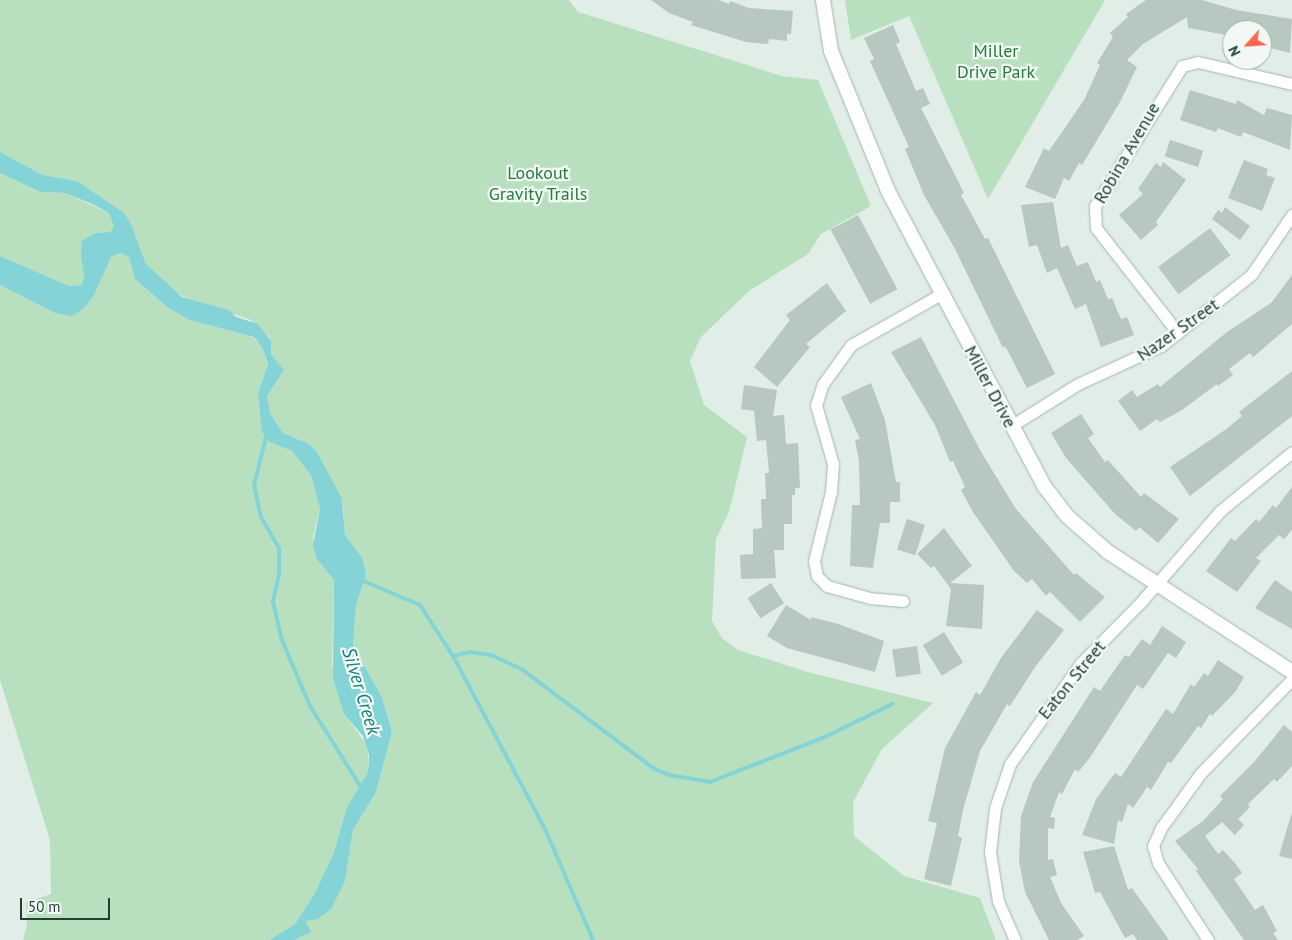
<!DOCTYPE html>
<style>
body{margin:0}
#map{position:relative;width:1292px;height:940px;overflow:hidden;background:#e1ede7;font-family:"PT Sans",sans-serif}
div>[style]{position:absolute}
.green>*{inset:0;background:#b8e0be}
.water>*{inset:0;background:#84d4d7}
.stream>*{height:4px;margin:-2px;padding:0 2px;transform-origin:2px;border-radius:2px;background:#84d4d7}
.building>*{inset:0;background:#b6c8bf;transform-origin:0 0}
.roads{filter:drop-shadow(0 0 1px #a3b6ad) drop-shadow(0 0 1px #a3b6ad)}
.minor>*{height:11px;margin:-5.5px;padding:0 5.5px;transform-origin:5.5px;border-radius:5.5px;background:#fff}
.tertiary>*{height:14px;margin:-7px;padding:0 7px;transform-origin:7px;border-radius:7px;background:#fff}
span{translate:-50% -50%;white-space:nowrap;text-align:center;line-height:1.15;-webkit-text-stroke:4.5px #f2f9f5;paint-order:stroke}
.park-label{font-size:18px;color:#267b3d}
.street-label{font-size:18px;color:#204033}
.water-label{font-size:19px;color:#147c82;font-style:italic}
.north{position:absolute;left:1222px;top:20px;width:50px;height:50px;box-sizing:border-box;background:#f2f9f5;border:1px solid #9eafa7;border-radius:50%;rotate:244deg;font-size:14px;font-weight:700;line-height:20px;text-align:center;color:#204033}
.north::after{content:'';display:block;margin:auto;width:18px;height:22px;background:#ff654e;clip-path:polygon(50% 0,100% 100%,50% 72%,0 100%)}
.scale{position:absolute;left:20px;top:898px;width:90px;height:22px;box-sizing:border-box;border:2px solid #204033;border-top:0;padding-left:6px;font-size:15px;line-height:18px;white-space:nowrap;color:#204033;-webkit-text-stroke:4px #f2f9f5;paint-order:stroke}
</style>
<div id="map">
<div class="green">
<div style="clip-path:polygon(0 0,569px 0,578px 12px,782px 76px,818px 80px,871px 206px,821px 234px,808px 254px,749px 291px,701px 337px,690px 361px,704px 405px,747px 437px,729px 512px,716px 539px,712px 621px,722px 638px,738px 650px,811px 673px,933px 703px,882px 749px,853px 802px,854px 836px,904px 876px,980px 898px,996px 940px,295px 940px,311px 932px,306px 921px,345px 881px,353px 830px,376px 792px,392px 732px,382px 697px,353px 646px,356px 605px,366px 574px,364px 562px,345px 535px,343px 503px,307px 443px,283px 433px,270px 413px,267px 396px,284px 370px,271px 354px,269px 337px,251px 320px,184px 297px,166px 285px,146px 264px,132px 226px,77px 181px,43px 175px,0 152px)"></div>
<div style="clip-path:polygon(845px 0,1105px 0,988px 199px,909px 16px,851px 40px)"></div>
<div style="clip-path:polygon(0 173px,39px 192px,65px 193px,109px 213px,114px 227px,110px 232px,95px 233px,81px 257px,84px 275px,82px 285px,69px 286px,0 256px)"></div>
<div style="clip-path:polygon(121px 253px,129px 257px,135px 279px,167px 307px,189px 320px,253px 337px,263px 349px,268px 364px,258px 393px,269px 442px,292px 451px,312px 477px,317px 493px,320px 509px,313px 537px,316px 558px,334px 580px,332px 666px,344px 713px,368px 747px,368px 772px,347px 807px,334px 852px,315px 893px,295px 924px,269px 940px,23px 940px,27px 925px,26px 902px,51px 894px,50px 840px,0 680px,0 285px,55px 313px,84px 308px,111px 257px)"></div>
</div>
<div class="water">
<div style="clip-path:polygon(0 152px,43px 175px,77px 181px,124px 213px,132px 226px,146px 264px,182px 297px,229px 310px,236px 317px,258px 324px,271px 341px,271px 354px,284px 370px,267px 396px,270px 413px,283px 433px,307px 443px,317px 452px,342px 499px,345px 535px,363px 559px,366px 574px,356px 605px,353px 646px,382px 697px,392px 732px,376px 792px,353px 830px,345px 881px,331px 909px,318px 919px,306px 921px,311px 932px,295px 940px,269px 940px,295px 924px,315px 893px,334px 852px,347px 807px,368px 772px,369px 755px,363px 736px,344px 714px,333px 678px,334px 580px,316px 558px,313px 545px,320px 509px,312px 477px,292px 451px,269px 442px,262px 431px,258px 393px,268px 364px,263px 349px,254px 337px,189px 320px,167px 307px,135px 279px,129px 257px,121px 253px,111px 257px,94px 295px,84px 308px,72px 316px,55px 313px,0 285px,0 256px,69px 286px,82px 285px,84px 275px,81px 257px,82px 241px,95px 233px,110px 232px,114px 227px,109px 213px,92px 204px,65px 193px,40px 192px,0 173px)"></div>
</div>
<div class="stream">
<div style="left:267px;top:433px;width:54px;rotate:104deg"></div>
<div style="left:254px;top:485px;width:33px;rotate:78deg"></div>
<div style="left:261px;top:517px;width:36px;rotate:60deg"></div>
<div style="left:279px;top:548px;width:27px;rotate:90deg"></div>
<div style="left:279px;top:575px;width:28px;rotate:103deg"></div>
<div style="left:273px;top:602px;width:37px;rotate:77deg"></div>
<div style="left:281px;top:638px;width:74px;rotate:66.9deg"></div>
<div style="left:310px;top:706px;width:98px;rotate:57.9deg"></div>
<div style="left:361px;top:580px;width:64px;rotate:23deg"></div>
<div style="left:420px;top:605px;width:61px;rotate:57.1deg"></div>
<div style="left:453px;top:656px;width:196px;rotate:62deg"></div>
<div style="left:545px;top:829px;width:121px;rotate:66.6deg"></div>
<div style="left:453px;top:656px;width:17px;rotate:-13deg"></div>
<div style="left:470px;top:652px;width:21px;rotate:8deg"></div>
<div style="left:491px;top:655px;width:35px;rotate:25deg"></div>
<div style="left:523px;top:670px;width:163px;rotate:37deg"></div>
<div style="left:653px;top:768px;width:17px;rotate:24deg"></div>
<div style="left:669px;top:775px;width:42px;rotate:9.7deg"></div>
<div style="left:710px;top:782px;width:123px;rotate:-21.4deg"></div>
<div style="left:825px;top:737px;width:75px;rotate:-26.2deg"></div>
</div>
<div class="building">
<div style="clip-path:polygon(651px 0,719px 0,729px 4px,730px 1px,749px 8px,793px 11px,791px 34px,787px 34px,787px 41px,769px 39px,768px 44px,746px 42px,691px 25px,693px 22px,669px 13px)"></div>
<div style="clip-path:polygon(1146px 0,1202px 0,1236px 10px,1292px 19px,1290px 53px,1262px 46px,1262px 30px,1232px 30px,1232px 36px,1188px 28px,1187px 17px,1143px 44px,1127px 60px,1137px 67px,1120px 102px,1082px 165px,1079px 163px,1069px 181px,1064px 178px,1055px 199px,1025px 187px,1044px 148px,1049px 151px,1084px 100px,1100px 65px,1097px 63px,1113px 37px,1110px 33px,1128px 17px,1126px 14px)"></div>
<div style="clip-path:polygon(893px 25px,900px 42px,896px 44px,916px 91px,923px 88px,930px 104px,921px 108px,964px 193px,961px 195px,985px 239px,988px 238px,1055px 374px,1027px 388px,1005px 346px,1003px 348px,955px 249px,924px 195px,905px 149px,909px 147px,870px 61px,874px 59px,864px 38px)"></div>
<div style="clip-path:polygon(1190px 90px,1236px 104px,1237px 100px,1264px 115px,1267px 108px,1292px 115px,1290px 150px,1243px 132px,1241px 137px,1218px 128px,1216px 132px,1180px 120px)"></div>
<div style="left:1170px;top:140px;width:35px;height:17px;rotate:18deg"></div>
<div style="clip-path:polygon(1244px 160px,1268px 169px,1266px 175px,1275px 178px,1262px 211px,1228px 198px)"></div>
<div style="clip-path:polygon(1163px 162px,1186px 180px,1156px 222px,1158px 225px,1141px 240px,1119px 215px,1143px 194px,1138px 189px,1156px 163px,1161px 167px)"></div>
<div style="clip-path:polygon(1053px 202px,1061px 248px,1068px 245px,1077px 266px,1088px 262px,1096px 282px,1100px 280px,1108px 299px,1112px 298px,1121px 319px,1127px 317px,1134px 335px,1101px 347px,1086px 304px,1075px 309px,1057px 268px,1047px 273px,1037px 245px,1029px 247px,1021px 205px)"></div>
<div style="clip-path:polygon(1225px 207px,1250px 226px,1240px 240px,1212px 219px,1218px 210px,1222px 213px)"></div>
<div style="left:858px;top:215px;width:84px;height:31px;rotate:62deg"></div>
<div style="left:1210px;top:228px;width:34px;height:65px;rotate:53deg"></div>
<div style="clip-path:polygon(1292px 275px,1292px 324px,1253px 357px,1250px 353px,1229px 369px,1233px 375px,1218px 386px,1217px 384px,1182px 410px,1160px 422px,1157px 419px,1140px 431px,1118px 401px,1132px 390px,1137px 397px,1158px 384px,1160px 387px,1227px 332px,1271px 303px)"></div>
<div style="clip-path:polygon(827px 283px,846px 311px,806px 344px,810px 347px,777px 387px,754px 367px,790px 320px,786px 315px)"></div>
<div style="clip-path:polygon(921px 337px,981px 452px,1016px 509px,1074px 575px,1076px 573px,1105px 597px,1080px 622px,1050px 592px,1046px 596px,1032px 579px,1027px 583px,1014px 571px,973px 512px,961px 490px,965px 487px,953px 461px,950px 462px,935px 425px,891px 352px)"></div>
<div style="clip-path:polygon(1292px 371px,1292px 416px,1190px 496px,1170px 467px,1225px 430px,1242px 416px,1239px 412px)"></div>
<div style="clip-path:polygon(871px 383px,885px 420px,896px 482px,900px 482px,900px 502px,890px 502px,890px 523px,880px 523px,873px 568px,850px 566px,852px 505px,860px 505px,859px 460px,855px 440px,860px 439px,841px 397px)"></div>
<div style="clip-path:polygon(744px 385px,777px 390px,773px 416px,784px 415px,786px 444px,798px 443px,800px 488px,795px 488px,795px 495px,792px 495px,792px 524px,784px 524px,784px 550px,774px 550px,776px 578px,741px 579px,740px 555px,753px 554px,753px 529px,762px 528px,761px 499px,766px 499px,765px 473px,769px 473px,766px 440px,757px 441px,754px 411px,741px 409px)"></div>
<div style="clip-path:polygon(1081px 414px,1094px 434px,1088px 438px,1105px 462px,1108px 460px,1141px 497px,1144px 493px,1179px 519px,1158px 543px,1139px 527px,1136px 531px,1115px 514px,1066px 458px,1051px 433px)"></div>
<div style="clip-path:polygon(1292px 487px,1292px 530px,1284px 539px,1279px 535px,1256px 558px,1261px 561px,1237px 592px,1206px 571px,1231px 538px,1235px 541px,1256px 519px,1259px 522px,1273px 505px,1276px 508px)"></div>
<div style="left:907px;top:519px;width:19px;height:32px;rotate:18deg"></div>
<div style="clip-path:polygon(944px 528px,972px 566px,950px 583px,984px 585px,982px 629px,946px 626px,951px 589px,934px 566px,931px 568px,917px 554px)"></div>
<div style="clip-path:polygon(1275px 580px,1292px 592px,1292px 629px,1255px 608px)"></div>
<div style="left:771px;top:583px;width:24px;height:28px;rotate:57deg"></div>
<div style="clip-path:polygon(786px 605px,811px 620px,811px 617px,838px 624px,884px 641px,875px 672px,787px 648px,767px 636px)"></div>
<div style="clip-path:polygon(1037px 610px,1064px 630px,1035px 667px,1010px 706px,1007px 704px,980px 751px,963px 810px,958px 836px,962px 838px,951px 886px,924px 879px,937px 823px,928px 821px,945px 748px,976px 692px,980px 695px,1001px 658px)"></div>
<div style="clip-path:polygon(1162px 626px,1186px 642px,1176px 658px,1168px 653px,1143px 689px,1137px 685px,1089px 759px,1078px 772px,1075px 769px,1062px 794px,1059px 792px,1050px 817px,1055px 818px,1054px 829px,1048px 828px,1048px 860px,1053px 859px,1057px 875px,1050px 877px,1061px 903px,1084px 936px,1077px 940px,1049px 940px,1025px 892px,1019px 861px,1021px 816px,1033px 782px,1094px 687px,1100px 691px,1125px 655px,1129px 657px,1142px 639px,1150px 645px)"></div>
<div style="left:944px;top:632px;width:36px;height:25px;rotate:58deg"></div>
<div style="left:917px;top:646px;width:28px;height:25px;rotate:82deg"></div>
<div style="clip-path:polygon(1218px 660px,1244px 677px,1236px 691px,1212px 716px,1210px 714px,1201px 728px,1198px 726px,1171px 763px,1168px 762px,1151px 790px,1147px 787px,1133px 808px,1128px 804px,1122px 822px,1118px 820px,1114px 844px,1082px 835px,1096px 799px,1115px 773px,1121px 777px,1166px 709px,1173px 714px,1191px 684px,1194px 687px,1204px 673px,1208px 676px)"></div>
<div style="clip-path:polygon(1284px 725px,1292px 732px,1292px 766px,1277px 782px,1274px 779px,1248px 804px,1250px 807px,1238px 819px,1244px 825px,1235px 835px,1222px 822px,1205px 836px,1218px 854px,1223px 850px,1235px 863px,1242px 873px,1234px 879px,1255px 910px,1263px 905px,1277px 931px,1273px 933px,1278px 940px,1244px 940px,1196px 871px,1198px 869px,1175px 841px,1203px 821px,1223px 799px,1220px 796px,1255px 761px)"></div>
<div style="clip-path:polygon(1291px 815px,1292px 815px,1292px 859px,1279px 856px)"></div>
<div style="clip-path:polygon(1114px 846px,1128px 890px,1132px 888px,1169px 940px,1137px 940px,1133px 934px,1125px 938px,1100px 892px,1095px 893px,1083px 852px)"></div>
</div>
<div class="roads">
<div class="minor">
<div style="left:1178px;top:333px;width:133px;rotate:-128deg"></div>
<div style="left:1096px;top:228px;width:22px;rotate:-93deg"></div>
<div style="left:1095px;top:206px;width:165px;rotate:-58.1deg"></div>
<div style="left:1182px;top:66px;width:16px;rotate:-14deg"></div>
<div style="left:1198px;top:62px;width:97px;rotate:13.2deg"></div>
<div style="left:1011px;top:426px;width:79px;rotate:-32.1deg"></div>
<div style="left:1078px;top:384px;width:91px;rotate:-24.6deg"></div>
<div style="left:1161px;top:346px;width:115px;rotate:-38.3deg"></div>
<div style="left:1251px;top:275px;width:73px;rotate:-55.7deg"></div>
<div style="left:903px;top:601px;width:33px;rotate:-175deg"></div>
<div style="left:870px;top:598px;width:45px;rotate:-164.4deg"></div>
<div style="left:827px;top:586px;width:14px;rotate:-135deg"></div>
<div style="left:817px;top:576px;width:15px;rotate:-101deg"></div>
<div style="left:814px;top:561px;width:71px;rotate:-76.2deg"></div>
<div style="left:831px;top:492px;width:28px;rotate:-86deg"></div>
<div style="left:833px;top:464px;width:61px;rotate:-106.1deg"></div>
<div style="left:816px;top:405px;width:22px;rotate:-72deg"></div>
<div style="left:823px;top:384px;width:48px;rotate:-54.3deg"></div>
<div style="left:851px;top:345px;width:103px;rotate:-29.5deg"></div>
<div style="left:1015px;top:940px;width:43px;rotate:-113.6deg"></div>
<div style="left:998px;top:901px;width:50px;rotate:-99.3deg"></div>
<div style="left:990px;top:852px;width:44px;rotate:-83.5deg"></div>
<div style="left:995px;top:808px;width:46px;rotate:-71.2deg"></div>
<div style="left:1010px;top:764px;width:122px;rotate:-55deg"></div>
<div style="left:1080px;top:664px;width:86px;rotate:-45.5deg"></div>
<div style="left:1140px;top:603px;width:122px;rotate:-49deg"></div>
<div style="left:1220px;top:511px;width:93px;rotate:-39.3deg"></div>
<div style="left:1208px;top:940px;width:92px;rotate:-123deg"></div>
<div style="left:1158px;top:863px;width:18px;rotate:-106deg"></div>
<div style="left:1153px;top:846px;width:20px;rotate:-66deg"></div>
<div style="left:1161px;top:828px;width:67px;rotate:-54.2deg"></div>
<div style="left:1200px;top:774px;width:132px;rotate:-45.9deg"></div>
</div>
<div class="tertiary">
<div style="left:823px;top:0;width:52px;rotate:81.1deg"></div>
<div style="left:831px;top:51px;width:151px;rotate:67.8deg"></div>
<div style="left:888px;top:191px;width:335px;rotate:62.1deg"></div>
<div style="left:1045px;top:487px;width:36px;rotate:53deg"></div>
<div style="left:1067px;top:516px;width:55px;rotate:41.3deg"></div>
<div style="left:1108px;top:552px;width:220px;rotate:33.1deg"></div>
</div>
</div>
<div class="park-label">
<span style="left:996px;top:62px">Miller<br>Drive Park</span>
<span style="left:538px;top:184px">Lookout<br>Gravity Trails</span>
</div>
<div class="street-label">
<span style="left:1127px;top:153px;rotate:-60deg">Robina Avenue</span>
<span style="left:1178px;top:330px;rotate:-35deg">Nazer Street</span>
<span style="left:990px;top:387px;rotate:62deg">Miller Drive</span>
<span style="left:1072px;top:680px;rotate:-51deg">Eaton Street</span>
</div>
<div class="water-label">
<span style="left:361px;top:691px;rotate:73deg">Silver Creek</span>
</div>
<div class="north">N</div>
<div class="scale">50 m</div>
</div>
